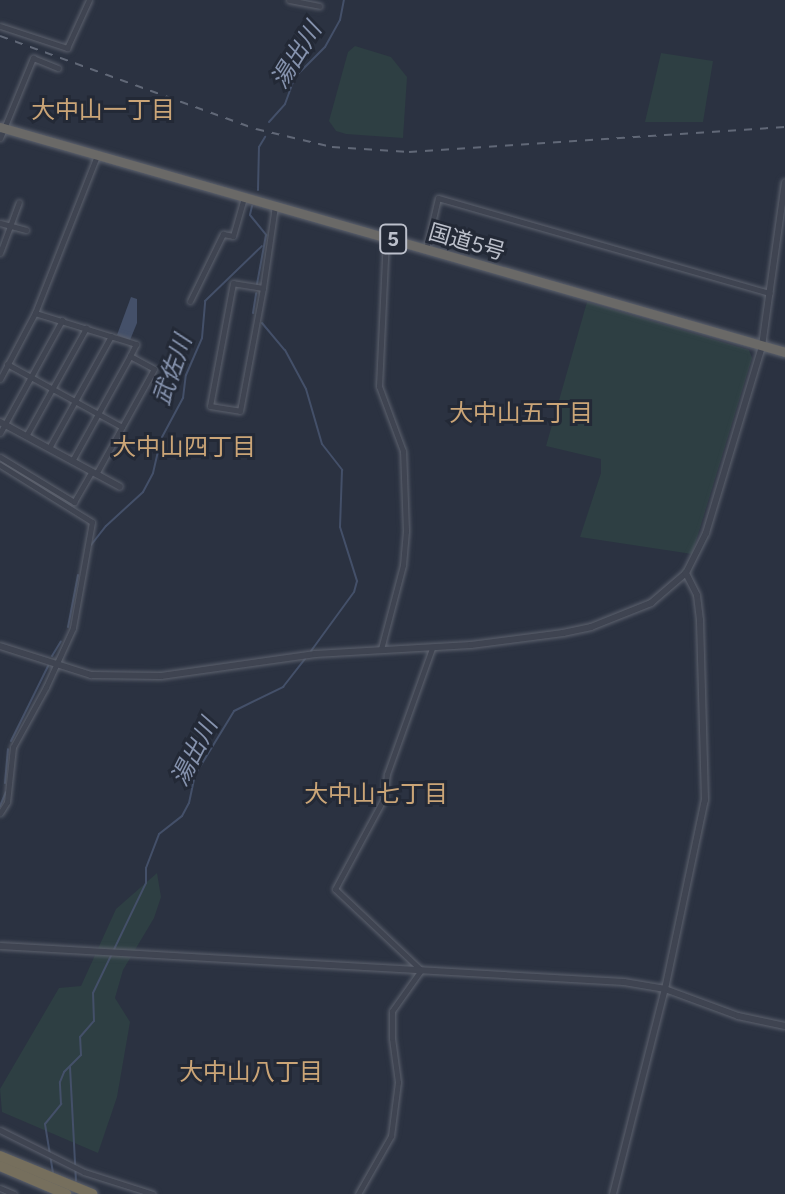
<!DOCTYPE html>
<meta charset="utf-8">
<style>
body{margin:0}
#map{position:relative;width:785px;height:1194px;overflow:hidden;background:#2b3241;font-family:Figtree,"Noto Sans JP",sans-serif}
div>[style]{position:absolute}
.green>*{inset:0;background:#2e3f43}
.water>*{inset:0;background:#445069}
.stream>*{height:2px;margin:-1px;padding:0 1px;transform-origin:1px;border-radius:1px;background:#445069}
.roads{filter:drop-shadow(0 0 2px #5d626e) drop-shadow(0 0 2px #5d626e)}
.minor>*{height:5px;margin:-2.5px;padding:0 2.5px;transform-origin:2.5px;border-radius:2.5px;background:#3f4451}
.tertiary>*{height:6px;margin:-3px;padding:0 3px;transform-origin:3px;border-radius:3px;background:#3f4451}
.trunk>*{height:9px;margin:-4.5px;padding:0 4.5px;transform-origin:4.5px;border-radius:4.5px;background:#6a6967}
.motorway>*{height:10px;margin:-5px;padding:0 5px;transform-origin:5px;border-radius:5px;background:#766f5d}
.rail>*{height:2px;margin-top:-1px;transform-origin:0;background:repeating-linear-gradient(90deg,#616877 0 8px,transparent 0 16px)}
span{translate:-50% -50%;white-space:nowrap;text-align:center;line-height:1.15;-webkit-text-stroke:6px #232936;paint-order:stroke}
.shield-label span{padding:2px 6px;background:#232936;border:2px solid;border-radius:6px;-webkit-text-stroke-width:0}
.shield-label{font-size:20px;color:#bcc0cb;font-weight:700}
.street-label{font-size:22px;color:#bcc0cb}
.water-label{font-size:24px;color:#8693ae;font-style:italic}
.neighbourhood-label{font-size:24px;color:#cba577}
</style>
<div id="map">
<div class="green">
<div style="clip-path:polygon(355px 46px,391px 57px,407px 77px,403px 138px,346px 134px,336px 131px,329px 121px,348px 52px)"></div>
<div style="clip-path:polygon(661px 53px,713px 61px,703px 122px,645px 122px)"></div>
<div style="clip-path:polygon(587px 302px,749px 350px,752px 358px,692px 554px,580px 537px,601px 473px,601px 459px,546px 446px)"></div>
<div style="clip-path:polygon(157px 873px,161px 897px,154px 918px,123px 970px,115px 998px,130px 1022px,117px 1097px,98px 1153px,2px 1112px,0 1089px,59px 988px,81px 986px,116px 909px)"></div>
</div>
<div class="water">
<div style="clip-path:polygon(131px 297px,137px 299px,137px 323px,130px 340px,117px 335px)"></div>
</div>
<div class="stream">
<div style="left:269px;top:122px;width:24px;rotate:-48deg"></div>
<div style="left:285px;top:104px;width:29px;rotate:-70deg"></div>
<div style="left:295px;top:77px;width:42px;rotate:-45deg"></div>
<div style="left:325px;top:47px;width:31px;rotate:-61deg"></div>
<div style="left:340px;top:20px;width:20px;rotate:-79deg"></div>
<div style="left:258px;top:190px;width:43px;rotate:-88.7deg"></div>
<div style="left:259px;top:147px;width:12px;rotate:-59deg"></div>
<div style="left:252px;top:206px;width:9px;rotate:103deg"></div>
<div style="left:250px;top:215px;width:26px;rotate:51deg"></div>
<div style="left:266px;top:235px;width:50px;rotate:100.4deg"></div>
<div style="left:253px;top:313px;width:20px;rotate:-81deg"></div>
<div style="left:262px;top:323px;width:35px;rotate:50deg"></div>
<div style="left:285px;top:350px;width:44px;rotate:61.7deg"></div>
<div style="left:306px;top:389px;width:57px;rotate:73.8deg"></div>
<div style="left:322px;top:444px;width:33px;rotate:52deg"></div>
<div style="left:342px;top:470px;width:57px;rotate:92deg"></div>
<div style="left:340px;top:527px;width:57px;rotate:72.5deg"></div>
<div style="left:357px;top:581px;width:11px;rotate:105deg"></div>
<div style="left:354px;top:592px;width:73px;rotate:126.1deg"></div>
<div style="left:91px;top:545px;width:24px;rotate:-52deg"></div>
<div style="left:106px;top:526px;width:50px;rotate:-42.6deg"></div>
<div style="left:143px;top:492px;width:21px;rotate:-62deg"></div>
<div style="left:153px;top:473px;width:35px;rotate:-77deg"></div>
<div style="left:161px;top:439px;width:47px;rotate:-61.8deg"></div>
<div style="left:183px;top:398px;width:23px;rotate:-83deg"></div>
<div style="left:186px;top:375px;width:40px;rotate:-66.6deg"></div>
<div style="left:202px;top:338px;width:37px;rotate:-85deg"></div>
<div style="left:205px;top:301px;width:79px;rotate:-44deg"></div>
<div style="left:68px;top:627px;width:53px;rotate:-79.1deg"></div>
<div style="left:52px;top:656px;width:17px;rotate:-59deg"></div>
<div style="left:11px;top:741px;width:84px;rotate:-63.7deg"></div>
<div style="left:5px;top:783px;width:34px;rotate:-85deg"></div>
<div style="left:0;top:806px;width:15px;rotate:-67deg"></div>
<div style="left:70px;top:1067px;width:114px;rotate:87deg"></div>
<div style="left:53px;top:1173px;width:50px;rotate:-99.3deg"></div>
<div style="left:45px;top:1124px;width:26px;rotate:-51deg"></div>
<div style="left:61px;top:1104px;width:22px;rotate:-93deg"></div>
<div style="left:60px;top:1082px;width:11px;rotate:-68deg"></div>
<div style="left:64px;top:1072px;width:24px;rotate:-45deg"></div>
<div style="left:81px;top:1055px;width:18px;rotate:-93deg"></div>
<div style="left:80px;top:1037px;width:21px;rotate:-49deg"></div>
<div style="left:94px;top:1021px;width:28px;rotate:-92deg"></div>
<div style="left:93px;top:993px;width:122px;rotate:-64.3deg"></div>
<div style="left:146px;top:883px;width:15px;rotate:-90deg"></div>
<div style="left:146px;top:868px;width:36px;rotate:-69deg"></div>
<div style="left:159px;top:834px;width:29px;rotate:-38deg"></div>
<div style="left:182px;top:816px;width:15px;rotate:-62deg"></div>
<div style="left:189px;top:803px;width:29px;rotate:-78deg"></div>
<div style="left:195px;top:775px;width:75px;rotate:-58.6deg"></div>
<div style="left:234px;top:711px;width:55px;rotate:-26.1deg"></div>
<div style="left:283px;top:687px;width:36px;rotate:-52deg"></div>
</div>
<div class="roads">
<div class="minor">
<div style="left:289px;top:0;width:31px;rotate:11deg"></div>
<div style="left:0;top:26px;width:71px;rotate:18.2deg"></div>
<div style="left:67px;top:48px;width:53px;rotate:-65.4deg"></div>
<div style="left:0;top:138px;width:87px;rotate:-67.6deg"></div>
<div style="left:33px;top:58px;width:27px;rotate:22deg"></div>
<div style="left:0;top:223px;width:27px;rotate:15deg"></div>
<div style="left:426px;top:249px;width:52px;rotate:-76.8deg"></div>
<div style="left:438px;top:198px;width:345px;rotate:16deg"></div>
<div style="left:0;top:253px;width:54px;rotate:-69.6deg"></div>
<div style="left:263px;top:288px;width:30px;rotate:-171deg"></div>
<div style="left:233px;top:283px;width:125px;rotate:100.6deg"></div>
<div style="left:210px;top:406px;width:30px;rotate:9deg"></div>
<div style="left:240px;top:411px;width:125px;rotate:-79.4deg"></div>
<div style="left:263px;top:288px;width:83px;rotate:-81.7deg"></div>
<div style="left:190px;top:301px;width:75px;rotate:-63.8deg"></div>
<div style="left:223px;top:234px;width:10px;rotate:11deg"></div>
<div style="left:233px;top:236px;width:40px;rotate:-74deg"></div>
<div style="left:35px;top:313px;width:106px;rotate:17.1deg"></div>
<div style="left:136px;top:344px;width:13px;rotate:117deg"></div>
<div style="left:130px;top:356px;width:27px;rotate:28deg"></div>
<div style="left:154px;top:369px;width:120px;rotate:118.9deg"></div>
<div style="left:7px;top:364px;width:131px;rotate:28.7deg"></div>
<div style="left:0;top:379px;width:75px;rotate:-62.1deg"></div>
<div style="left:35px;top:313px;width:169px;rotate:-68.5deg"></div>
<div style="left:0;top:433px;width:129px;rotate:-61.2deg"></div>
<div style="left:26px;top:436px;width:124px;rotate:-60.9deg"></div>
<div style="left:49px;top:448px;width:128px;rotate:-61deg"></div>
<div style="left:0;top:457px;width:87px;rotate:31.3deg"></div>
<div style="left:74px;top:502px;width:34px;rotate:-60deg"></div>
<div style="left:72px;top:461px;width:120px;rotate:-61.1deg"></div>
<div style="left:0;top:465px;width:108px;rotate:31.8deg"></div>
<div style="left:92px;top:522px;width:108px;rotate:100.2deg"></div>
<div style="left:73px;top:628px;width:65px;rotate:114.6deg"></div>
<div style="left:46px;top:687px;width:68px;rotate:118.8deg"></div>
<div style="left:13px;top:747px;width:55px;rotate:96.2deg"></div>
<div style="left:7px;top:802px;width:13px;rotate:122deg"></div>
<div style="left:381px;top:649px;width:87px;rotate:-75.3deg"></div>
<div style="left:403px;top:565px;width:34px;rotate:-85deg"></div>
<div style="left:406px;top:531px;width:80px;rotate:-92.1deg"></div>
<div style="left:403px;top:451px;width:69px;rotate:-110.3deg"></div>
<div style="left:379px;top:386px;width:148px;rotate:-87.3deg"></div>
<div style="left:0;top:1130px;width:94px;rotate:26.6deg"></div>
<div style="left:84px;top:1172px;width:72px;rotate:17.7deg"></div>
<div style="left:0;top:1188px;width:15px;rotate:23deg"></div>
<div style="left:358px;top:1194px;width:67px;rotate:-60.4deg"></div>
<div style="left:391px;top:1136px;width:54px;rotate:-82.6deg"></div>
<div style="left:398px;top:1082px;width:44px;rotate:-97.8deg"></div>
<div style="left:392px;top:1038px;width:27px;rotate:-90deg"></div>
<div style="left:392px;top:1011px;width:50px;rotate:-54.7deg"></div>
<div style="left:421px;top:970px;width:118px;rotate:-136.7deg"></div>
<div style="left:335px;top:889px;width:103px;rotate:-61.7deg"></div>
<div style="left:384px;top:798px;width:24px;rotate:-83deg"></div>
<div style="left:387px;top:774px;width:134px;rotate:-70.3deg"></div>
</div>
<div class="tertiary">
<div style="left:0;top:422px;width:136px;rotate:28.4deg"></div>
<div style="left:0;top:646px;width:96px;rotate:17.7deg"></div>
<div style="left:91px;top:675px;width:70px;rotate:0.8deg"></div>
<div style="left:161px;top:676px;width:156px;rotate:-8.1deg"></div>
<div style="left:315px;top:654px;width:156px;rotate:-3.3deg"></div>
<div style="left:471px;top:645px;width:93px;rotate:-7.4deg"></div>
<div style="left:563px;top:633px;width:29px;rotate:-12deg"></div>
<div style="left:591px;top:627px;width:65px;rotate:-21.8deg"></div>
<div style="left:651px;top:603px;width:46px;rotate:-40.6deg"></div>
<div style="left:686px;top:573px;width:45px;rotate:-63.4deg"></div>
<div style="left:706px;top:533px;width:195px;rotate:-73.3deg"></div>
<div style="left:762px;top:346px;width:165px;rotate:-82deg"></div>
<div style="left:0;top:946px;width:625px;rotate:3.3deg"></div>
<div style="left:624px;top:982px;width:42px;rotate:9.7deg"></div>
<div style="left:665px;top:989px;width:78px;rotate:20.3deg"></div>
<div style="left:738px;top:1016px;width:48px;rotate:12deg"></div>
<div style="left:613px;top:1194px;width:211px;rotate:-75.8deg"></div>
<div style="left:665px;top:989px;width:193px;rotate:-78.1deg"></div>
<div style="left:705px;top:800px;width:180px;rotate:-91.6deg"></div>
<div style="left:700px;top:620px;width:25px;rotate:-97deg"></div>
<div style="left:697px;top:595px;width:25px;rotate:-117deg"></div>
</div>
<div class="trunk">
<div style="left:0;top:127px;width:817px;rotate:15.99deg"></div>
</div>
<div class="motorway">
<div style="left:0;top:1156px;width:100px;rotate:22.4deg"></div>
<div style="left:0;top:1166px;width:72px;rotate:23deg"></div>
</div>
</div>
<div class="rail">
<div style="left:0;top:36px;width:272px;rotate:20deg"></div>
<div style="left:256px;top:129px;width:78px;rotate:13.3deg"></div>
<div style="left:332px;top:147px;width:77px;rotate:3.7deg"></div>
<div style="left:409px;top:152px;width:377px;rotate:-3.8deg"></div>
</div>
<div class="shield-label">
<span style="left:393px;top:239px">5</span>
</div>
<div class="street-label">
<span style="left:467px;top:242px;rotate:16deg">国道5号</span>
</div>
<div class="water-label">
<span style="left:296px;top:55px;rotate:-58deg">湯出川</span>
<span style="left:172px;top:370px;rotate:-71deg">武佐川</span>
<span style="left:194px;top:752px;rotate:-63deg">湯出川</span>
</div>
<div class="neighbourhood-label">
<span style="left:103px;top:110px">大中山一丁目</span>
<span style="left:521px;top:413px">大中山五丁目</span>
<span style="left:184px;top:447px">大中山四丁目</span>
<span style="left:376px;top:794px">大中山七丁目</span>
<span style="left:251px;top:1072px">大中山八丁目</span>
</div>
</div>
